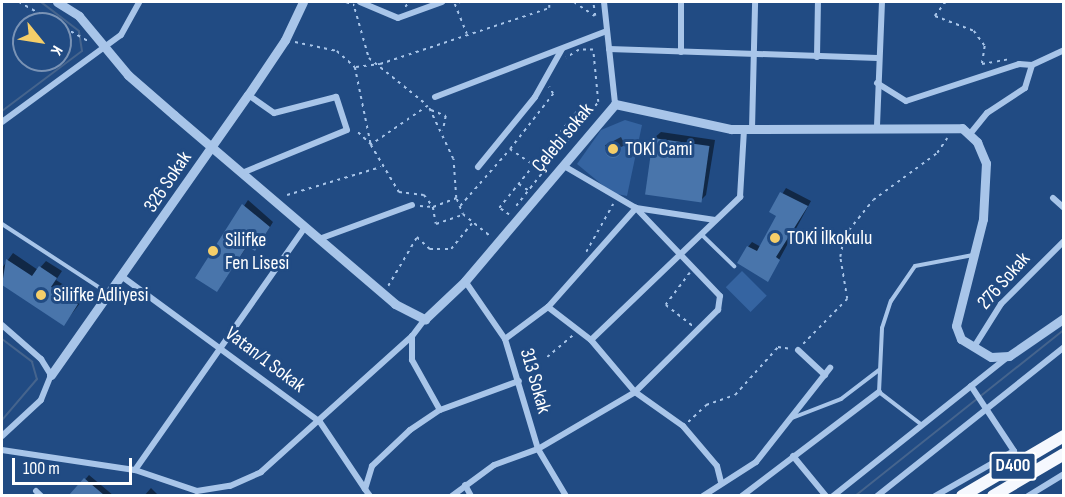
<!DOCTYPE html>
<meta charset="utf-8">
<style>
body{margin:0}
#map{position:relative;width:1065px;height:497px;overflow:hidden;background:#214b83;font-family:"Sofia Sans Condensed",sans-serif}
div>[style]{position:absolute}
.green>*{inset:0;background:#3564a1;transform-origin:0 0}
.shadow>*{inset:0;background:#0007;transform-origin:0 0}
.stream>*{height:2px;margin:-1px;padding:0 1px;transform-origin:1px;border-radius:1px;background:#45648d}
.building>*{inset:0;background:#4975ab;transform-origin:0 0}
.round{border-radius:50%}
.path>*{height:1.5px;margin-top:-0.75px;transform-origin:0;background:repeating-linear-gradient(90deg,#a8c5e9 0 3px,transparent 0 7.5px)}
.service>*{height:4px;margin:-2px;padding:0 2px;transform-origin:2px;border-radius:2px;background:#a8c5e9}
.minor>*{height:6px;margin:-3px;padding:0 3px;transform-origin:3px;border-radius:3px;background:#a8c5e9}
.tertiary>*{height:9px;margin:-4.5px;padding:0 4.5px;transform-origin:4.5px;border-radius:4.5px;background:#a8c5e9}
.trunk>*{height:12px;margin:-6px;padding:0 6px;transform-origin:6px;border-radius:6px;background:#f5f8fe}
.dots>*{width:16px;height:16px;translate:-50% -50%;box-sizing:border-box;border:3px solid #214b83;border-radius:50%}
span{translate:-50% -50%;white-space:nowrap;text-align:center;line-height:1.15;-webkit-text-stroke:6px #214b83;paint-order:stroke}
.shield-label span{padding:2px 4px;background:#214b83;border:2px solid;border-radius:4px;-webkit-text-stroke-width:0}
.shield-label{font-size:18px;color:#fff;font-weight:700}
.street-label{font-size:20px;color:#fff}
.poi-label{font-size:20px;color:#fff}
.left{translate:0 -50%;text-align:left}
.frame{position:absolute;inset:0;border:3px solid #fff;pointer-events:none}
.north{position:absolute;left:12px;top:12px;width:60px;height:60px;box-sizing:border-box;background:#214b83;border:2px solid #7a93b5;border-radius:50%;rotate:120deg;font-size:16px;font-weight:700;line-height:24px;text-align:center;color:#fff}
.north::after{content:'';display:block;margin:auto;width:21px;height:27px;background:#f5ce69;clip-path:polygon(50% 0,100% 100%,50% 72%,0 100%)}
.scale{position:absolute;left:12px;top:458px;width:120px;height:27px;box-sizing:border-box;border:3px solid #fff;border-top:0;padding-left:8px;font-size:18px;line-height:21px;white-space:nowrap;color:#fff;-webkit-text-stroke:4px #214b83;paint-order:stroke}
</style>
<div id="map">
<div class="green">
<div style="clip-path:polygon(625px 120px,642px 125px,627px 196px,612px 193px,577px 164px,601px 130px)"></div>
<div style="left:742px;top:271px;width:35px;height:23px;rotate:45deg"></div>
</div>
<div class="shadow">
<div style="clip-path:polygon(661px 132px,715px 140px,706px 195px,700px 201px,654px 138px)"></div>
<div style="left:621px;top:137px;width:9px;height:18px;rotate:63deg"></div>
<div style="clip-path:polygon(786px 188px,811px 201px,768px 280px,748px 247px,752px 242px,761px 247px,778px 215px,771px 212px)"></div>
<div style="clip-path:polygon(248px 200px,273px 222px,259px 245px,248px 245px,217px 291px,197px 278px)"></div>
<div style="clip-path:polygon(13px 253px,38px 270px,46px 261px,62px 271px,56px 280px,84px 298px,64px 324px,2px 283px,2px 268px)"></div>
<div style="clip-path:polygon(89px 475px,114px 496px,71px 496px)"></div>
<div style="clip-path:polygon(151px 488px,159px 496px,144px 496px)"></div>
</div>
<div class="stream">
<div style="left:2px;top:111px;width:100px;rotate:-36.9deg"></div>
<div style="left:82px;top:51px;width:20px;rotate:-99deg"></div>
<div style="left:79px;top:31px;width:48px;rotate:-142.7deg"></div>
<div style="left:2px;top:339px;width:38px;rotate:37deg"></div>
<div style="left:32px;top:362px;width:18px;rotate:74deg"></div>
<div style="left:37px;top:379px;width:54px;rotate:130.5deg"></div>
<div style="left:855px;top:496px;width:267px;rotate:-38.5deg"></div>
</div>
<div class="building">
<div style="left:653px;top:138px;width:57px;height:57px;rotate:8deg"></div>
<div class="round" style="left:605px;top:142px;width:16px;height:16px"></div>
<div style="clip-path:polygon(780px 192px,808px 206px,776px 257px,780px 260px,768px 282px,737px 263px,747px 246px,757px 251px,776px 216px,769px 212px)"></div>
<div style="clip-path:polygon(242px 204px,270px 227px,255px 251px,247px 246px,217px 292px,195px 278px)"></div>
<div style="clip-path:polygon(6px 259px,32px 276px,39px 266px,57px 278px,51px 287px,78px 304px,64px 326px,2px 285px)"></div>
<div style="clip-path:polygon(84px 478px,104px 495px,69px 495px)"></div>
</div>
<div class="path">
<div style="left:19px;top:2px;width:79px;rotate:29.5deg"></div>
<div style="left:346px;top:2px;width:9px;rotate:21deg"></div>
<div style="left:462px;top:2px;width:7px;rotate:164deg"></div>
<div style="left:455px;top:4px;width:32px;rotate:68deg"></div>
<div style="left:574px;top:2px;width:25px;rotate:34deg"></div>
<div style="left:595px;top:16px;width:14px;rotate:-98deg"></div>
<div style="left:946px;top:2px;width:18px;rotate:128deg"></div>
<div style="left:935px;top:16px;width:42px;rotate:21deg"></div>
<div style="left:974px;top:31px;width:19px;rotate:54deg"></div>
<div style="left:985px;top:46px;width:18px;rotate:99deg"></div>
<div style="left:982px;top:64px;width:28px;rotate:-10deg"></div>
<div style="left:405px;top:7px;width:6px;rotate:-51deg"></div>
<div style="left:355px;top:9px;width:51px;rotate:74.1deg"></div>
<div style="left:369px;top:58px;width:75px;rotate:39deg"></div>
<div style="left:295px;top:42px;width:43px;rotate:12.1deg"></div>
<div style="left:337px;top:51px;width:24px;rotate:42deg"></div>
<div style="left:355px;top:67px;width:80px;rotate:78.4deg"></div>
<div style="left:371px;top:145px;width:55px;rotate:59.2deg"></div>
<div style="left:399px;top:192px;width:25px;rotate:7deg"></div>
<div style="left:424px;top:195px;width:15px;rotate:53deg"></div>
<div style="left:433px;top:207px;width:25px;rotate:-21deg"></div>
<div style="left:456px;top:198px;width:39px;rotate:-94deg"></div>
<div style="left:453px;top:159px;width:59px;rotate:-115.3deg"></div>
<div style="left:428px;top:106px;width:69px;rotate:145.6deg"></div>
<div style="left:371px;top:145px;width:22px;rotate:-137deg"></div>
<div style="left:356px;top:67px;width:24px;rotate:-7deg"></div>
<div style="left:380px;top:64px;width:178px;rotate:-18.3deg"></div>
<div style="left:549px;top:8px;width:6px;rotate:-90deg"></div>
<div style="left:431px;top:110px;width:16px;rotate:22deg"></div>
<div style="left:446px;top:116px;width:15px;rotate:101deg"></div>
<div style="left:563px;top:129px;width:11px;rotate:41deg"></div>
<div style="left:510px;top:149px;width:70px;rotate:-52deg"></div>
<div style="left:553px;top:94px;width:8px;rotate:-120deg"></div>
<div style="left:519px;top:184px;width:11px;rotate:34deg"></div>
<div style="left:287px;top:195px;width:98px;rotate:-16.6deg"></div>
<div style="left:457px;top:199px;width:16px;rotate:68deg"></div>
<div style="left:463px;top:214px;width:36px;rotate:39deg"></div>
<div style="left:420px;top:206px;width:13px;rotate:4deg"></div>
<div style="left:433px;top:207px;width:17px;rotate:80deg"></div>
<div style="left:436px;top:224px;width:28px;rotate:-19deg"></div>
<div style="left:460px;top:206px;width:76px;rotate:-48.7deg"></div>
<div style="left:510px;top:149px;width:40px;rotate:34deg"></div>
<div style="left:516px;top:206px;width:132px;rotate:-51.7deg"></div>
<div style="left:598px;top:102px;width:52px;rotate:-95.5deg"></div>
<div style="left:593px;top:50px;width:14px;rotate:180deg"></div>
<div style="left:579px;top:50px;width:15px;rotate:148deg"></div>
<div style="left:509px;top:215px;width:12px;rotate:-145deg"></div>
<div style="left:499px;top:208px;width:132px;rotate:-51.1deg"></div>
<div style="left:582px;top:105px;width:10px;rotate:37deg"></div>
<div style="left:586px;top:252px;width:55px;rotate:-60.6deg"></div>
<div style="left:690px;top:273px;width:40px;rotate:127deg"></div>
<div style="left:666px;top:305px;width:34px;rotate:38deg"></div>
<div style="left:388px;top:286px;width:57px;rotate:-59.4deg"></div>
<div style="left:417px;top:237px;width:18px;rotate:43deg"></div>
<div style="left:430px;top:249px;width:21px"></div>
<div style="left:451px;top:249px;width:33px;rotate:-51deg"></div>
<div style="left:803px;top:344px;width:63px;rotate:-45.6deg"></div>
<div style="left:847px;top:299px;width:43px;rotate:-99.5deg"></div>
<div style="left:840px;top:257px;width:21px;rotate:-79deg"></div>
<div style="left:844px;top:236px;width:46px;rotate:-51.1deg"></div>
<div style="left:873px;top:200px;width:79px;rotate:-36.3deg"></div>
<div style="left:937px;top:153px;width:18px;rotate:-56deg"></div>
<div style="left:547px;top:357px;width:34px;rotate:-40deg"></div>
<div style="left:688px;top:422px;width:25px;rotate:-43deg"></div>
<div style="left:706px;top:405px;width:31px;rotate:-19deg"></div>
<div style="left:735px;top:395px;width:64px;rotate:-48.1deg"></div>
<div style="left:778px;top:347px;width:14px;rotate:8deg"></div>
</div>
<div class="service">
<div style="left:2px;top:224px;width:126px;rotate:33.1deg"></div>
<div style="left:702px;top:235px;width:45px;rotate:44.1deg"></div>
<div style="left:792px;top:418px;width:53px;rotate:-21.2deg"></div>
<div style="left:841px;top:399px;width:48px;rotate:-37.3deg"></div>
<div style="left:922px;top:425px;width:54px;rotate:-142.5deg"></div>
<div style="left:879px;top:392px;width:64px;rotate:-87.3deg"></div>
<div style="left:882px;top:328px;width:28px;rotate:-72deg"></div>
<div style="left:891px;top:301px;width:42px;rotate:-55.6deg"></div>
<div style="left:915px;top:266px;width:59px;rotate:-10.7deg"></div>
</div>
<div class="minor">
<div style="left:360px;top:2px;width:41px;rotate:22.8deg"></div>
<div style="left:398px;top:18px;width:47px;rotate:-20deg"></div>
<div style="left:604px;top:2px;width:103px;rotate:83.8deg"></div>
<div style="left:609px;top:49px;width:269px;rotate:1.9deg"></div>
<div style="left:681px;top:52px;width:50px;rotate:-90deg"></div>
<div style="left:817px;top:57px;width:55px;rotate:-89deg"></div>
<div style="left:1032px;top:65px;width:35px;rotate:-25deg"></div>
<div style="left:877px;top:83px;width:34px;rotate:32deg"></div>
<div style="left:906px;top:101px;width:119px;rotate:-18.1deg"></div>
<div style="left:1019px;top:64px;width:13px;rotate:4deg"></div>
<div style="left:1032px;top:65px;width:24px;rotate:107deg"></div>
<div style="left:1025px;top:88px;width:45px;rotate:146.7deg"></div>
<div style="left:987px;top:113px;width:28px;rotate:129deg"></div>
<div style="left:435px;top:97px;width:184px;rotate:-21deg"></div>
<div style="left:2px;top:122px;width:147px;rotate:-36.2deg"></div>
<div style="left:121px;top:35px;width:38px;rotate:-61deg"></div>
<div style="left:877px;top:126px;width:124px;rotate:-87.7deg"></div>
<div style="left:752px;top:129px;width:127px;rotate:-88.6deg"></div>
<div style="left:564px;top:166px;width:83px;rotate:30.3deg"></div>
<div style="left:636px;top:208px;width:80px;rotate:8.6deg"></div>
<div style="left:478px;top:167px;width:90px;rotate:-50.8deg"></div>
<div style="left:535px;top:97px;width:55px;rotate:-60.6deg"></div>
<div style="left:242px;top:173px;width:113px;rotate:-22.3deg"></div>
<div style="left:347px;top:130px;width:35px;rotate:-108deg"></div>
<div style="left:336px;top:97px;width:64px;rotate:165.5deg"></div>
<div style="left:274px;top:113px;width:32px;rotate:-145deg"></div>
<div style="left:1053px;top:198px;width:15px;rotate:42deg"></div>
<div style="left:319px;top:239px;width:99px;rotate:-20.1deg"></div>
<div style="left:124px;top:278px;width:243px;rotate:36.3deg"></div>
<div style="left:320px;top:422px;width:81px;rotate:56.1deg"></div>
<div style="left:465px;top:281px;width:70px;rotate:55.4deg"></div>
<div style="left:505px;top:339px;width:115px;rotate:73.3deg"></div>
<div style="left:538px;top:449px;width:55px;rotate:59.2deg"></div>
<div style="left:425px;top:319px;width:21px;rotate:127deg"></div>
<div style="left:412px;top:336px;width:24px;rotate:90deg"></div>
<div style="left:412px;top:360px;width:57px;rotate:60.8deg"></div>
<div style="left:2px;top:325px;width:52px;rotate:41.1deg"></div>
<div style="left:41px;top:359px;width:19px;rotate:58deg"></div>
<div style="left:51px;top:375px;width:27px;rotate:112deg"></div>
<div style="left:41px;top:400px;width:53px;rotate:137.3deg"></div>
<div style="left:505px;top:339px;width:54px;rotate:-36.7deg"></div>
<div style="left:548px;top:307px;width:54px;rotate:37.5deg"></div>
<div style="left:591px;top:340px;width:68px;rotate:49.8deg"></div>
<div style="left:635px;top:392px;width:59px;rotate:35.3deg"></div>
<div style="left:683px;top:426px;width:52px;rotate:49.6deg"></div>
<div style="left:717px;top:466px;width:16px;rotate:76deg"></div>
<div style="left:591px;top:340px;width:207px;rotate:-43.8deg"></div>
<div style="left:740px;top:197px;width:68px;rotate:-86.6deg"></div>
<div style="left:974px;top:347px;width:51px;rotate:-57.9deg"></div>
<div style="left:1001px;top:304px;width:89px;rotate:-45deg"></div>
<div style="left:798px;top:350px;width:37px;rotate:43deg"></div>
<div style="left:2px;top:450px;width:134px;rotate:8.6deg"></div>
<div style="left:135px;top:470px;width:297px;rotate:-55deg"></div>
<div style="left:793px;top:456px;width:52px;rotate:50.5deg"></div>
<div style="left:135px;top:470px;width:65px;rotate:18.7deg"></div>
<div style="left:197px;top:491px;width:33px;rotate:-9deg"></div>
<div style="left:230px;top:486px;width:34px;rotate:-24deg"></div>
<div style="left:261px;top:472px;width:203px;rotate:-42deg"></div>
<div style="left:465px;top:485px;width:13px;rotate:61deg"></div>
<div style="left:36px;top:491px;width:7px;rotate:45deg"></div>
<div style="left:370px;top:496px;width:9px;rotate:-126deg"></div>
<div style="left:365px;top:489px;width:24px;rotate:-73deg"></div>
<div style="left:372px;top:466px;width:52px;rotate:-43.5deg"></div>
<div style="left:410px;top:430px;width:36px;rotate:-34deg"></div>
<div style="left:440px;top:410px;width:84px;rotate:-20.2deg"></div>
<div style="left:452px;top:496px;width:52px;rotate:-36.4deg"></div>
<div style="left:494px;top:465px;width:47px;rotate:-20deg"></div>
<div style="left:538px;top:449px;width:113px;rotate:-30.4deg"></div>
<div style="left:635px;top:392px;width:117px;rotate:-44.7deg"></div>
<div style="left:718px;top:310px;width:14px;rotate:-82deg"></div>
<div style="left:720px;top:296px;width:122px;rotate:-133.7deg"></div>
<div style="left:636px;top:208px;width:132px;rotate:131.6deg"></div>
<div style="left:703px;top:496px;width:63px;rotate:-32.7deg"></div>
<div style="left:756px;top:462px;width:120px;rotate:-51.8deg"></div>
<div style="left:742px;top:496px;width:172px;rotate:-37.2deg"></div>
<div style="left:833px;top:496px;width:225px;rotate:-38.5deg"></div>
<div style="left:877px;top:496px;width:239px;rotate:-38.5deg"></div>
<div style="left:935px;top:496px;width:91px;rotate:-29.7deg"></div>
<div style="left:1014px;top:451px;width:78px;rotate:-123.5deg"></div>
<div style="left:1028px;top:496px;width:42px;rotate:-31.4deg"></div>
</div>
<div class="tertiary">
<div style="left:57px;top:2px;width:26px;rotate:32deg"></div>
<div style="left:79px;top:16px;width:77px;rotate:50.3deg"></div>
<div style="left:128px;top:75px;width:61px;rotate:41deg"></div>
<div style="left:174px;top:115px;width:291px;rotate:40.5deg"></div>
<div style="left:395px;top:304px;width:34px;rotate:27deg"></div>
<div style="left:425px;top:319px;width:55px;rotate:-43.5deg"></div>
<div style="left:465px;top:281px;width:232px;rotate:-49.7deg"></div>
<div style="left:615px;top:104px;width:119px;rotate:12.2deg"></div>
<div style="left:731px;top:129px;width:231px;rotate:-0.2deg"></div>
<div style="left:962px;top:128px;width:21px;rotate:43deg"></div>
<div style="left:977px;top:142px;width:23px;rotate:67deg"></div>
<div style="left:986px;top:163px;width:56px;rotate:93.1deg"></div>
<div style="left:983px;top:219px;width:110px;rotate:104.2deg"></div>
<div style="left:956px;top:326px;width:14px;rotate:69deg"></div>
<div style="left:961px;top:339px;width:35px;rotate:31deg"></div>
<div style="left:991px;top:357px;width:18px;rotate:-3deg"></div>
<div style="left:1009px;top:356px;width:67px;rotate:-34.6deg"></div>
<div style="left:51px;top:375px;width:342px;rotate:-54.9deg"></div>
<div style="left:248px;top:95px;width:66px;rotate:-56.1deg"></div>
<div style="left:285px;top:40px;width:42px;rotate:-64.7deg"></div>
</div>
<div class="trunk">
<div style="left:962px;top:496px;width:118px;rotate:-30.5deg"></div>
<div style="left:993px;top:496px;width:82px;rotate:-30.6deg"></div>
</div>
<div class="dots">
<div style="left:613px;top:149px;background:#f5ce69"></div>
<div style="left:775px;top:238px;background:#f5ce69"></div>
<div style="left:213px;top:251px;background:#f5ce69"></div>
<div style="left:41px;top:295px;background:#f5ce69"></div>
</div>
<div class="shield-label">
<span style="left:1013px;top:466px">D400</span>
</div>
<div class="street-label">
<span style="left:563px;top:138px;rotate:-50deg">Çelebi sokak</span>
<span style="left:168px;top:182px;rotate:-56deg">326 Sokak</span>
<span style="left:1004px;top:281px;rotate:-49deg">276 Sokak</span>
<span style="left:265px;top:360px;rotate:37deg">Vatan/1 Sokak</span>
<span style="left:535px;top:381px;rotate:74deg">313 Sokak</span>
</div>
<div class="poi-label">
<span class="left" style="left:625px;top:149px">TOKİ Cami</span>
<span class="left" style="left:787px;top:238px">TOKİ İlkokulu</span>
<span class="left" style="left:225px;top:252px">Silifke<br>Fen Lisesi</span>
<span class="left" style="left:53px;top:295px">Silifke Adliyesi</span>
</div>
<div class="frame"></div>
<div class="north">K</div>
<div class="scale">100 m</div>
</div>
